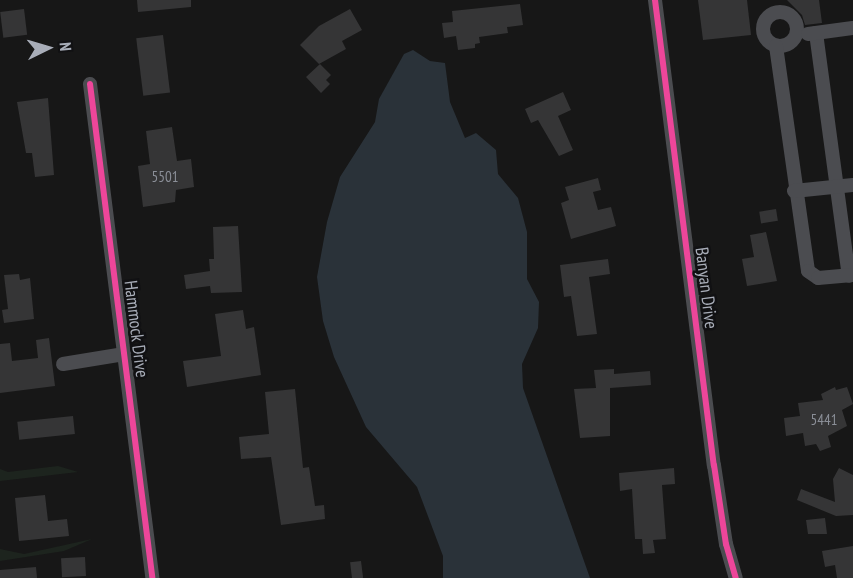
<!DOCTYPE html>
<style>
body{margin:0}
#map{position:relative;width:853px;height:578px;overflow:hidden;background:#171717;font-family:"PT Sans Narrow",sans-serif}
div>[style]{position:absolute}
.green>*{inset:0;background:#1d241e}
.water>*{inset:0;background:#2a3239}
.building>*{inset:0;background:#353536;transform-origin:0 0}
.minor>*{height:14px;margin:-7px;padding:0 7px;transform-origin:7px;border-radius:7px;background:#4b4c50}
.minor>.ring{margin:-7px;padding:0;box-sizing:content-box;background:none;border:14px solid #4b4c50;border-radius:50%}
.cycleway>*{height:6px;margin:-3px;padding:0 3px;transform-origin:3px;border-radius:3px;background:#ed469a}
span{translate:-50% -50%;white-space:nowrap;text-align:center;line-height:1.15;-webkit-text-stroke:5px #111113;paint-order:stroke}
.number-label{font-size:15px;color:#8b8f98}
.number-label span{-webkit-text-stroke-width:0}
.street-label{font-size:18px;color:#a8adb8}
.north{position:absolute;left:18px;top:18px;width:60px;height:60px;-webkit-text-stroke:4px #111113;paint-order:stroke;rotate:85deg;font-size:16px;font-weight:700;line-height:24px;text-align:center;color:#a8adb8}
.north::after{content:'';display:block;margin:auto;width:21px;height:27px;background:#a8adb8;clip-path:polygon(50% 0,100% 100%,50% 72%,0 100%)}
</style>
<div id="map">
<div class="green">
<div style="clip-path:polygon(58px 466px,78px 472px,0 481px,0 469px,8px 472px)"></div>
<div style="clip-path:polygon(92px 539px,64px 551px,0 561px,0 549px,24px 554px)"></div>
</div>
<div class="water">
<div style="clip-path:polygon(413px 50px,430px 61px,445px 63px,450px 102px,465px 138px,476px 133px,496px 150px,498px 174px,518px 198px,527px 232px,527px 279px,539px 302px,538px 328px,522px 364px,523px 388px,590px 578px,443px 578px,443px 556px,417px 487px,366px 427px,334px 357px,323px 321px,317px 277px,327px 222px,340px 177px,375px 122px,379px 99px,404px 54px)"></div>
</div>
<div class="building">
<div style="clip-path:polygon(137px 0,191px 0,191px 7px,138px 12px)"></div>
<div style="clip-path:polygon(698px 0,747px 0,751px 35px,703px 40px)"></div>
<div style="clip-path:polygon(787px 0,819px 0,822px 23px,805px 25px,802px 15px)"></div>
<div style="clip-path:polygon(520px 4px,523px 25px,507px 27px,508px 33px,479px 37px,480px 43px,475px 44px,475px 48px,458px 50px,456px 36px,444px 38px,442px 23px,453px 22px,452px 11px)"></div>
<div style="left:24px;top:9px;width:26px;height:24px;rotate:83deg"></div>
<div style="clip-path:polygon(350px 9px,362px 30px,342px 41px,346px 49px,319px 64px,300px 45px,319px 26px)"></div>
<div style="left:163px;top:35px;width:58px;height:27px;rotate:83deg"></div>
<div style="clip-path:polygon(320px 64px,331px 75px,326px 80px,330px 84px,321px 93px,306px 77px)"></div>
<div style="clip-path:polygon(563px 92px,571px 110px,558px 116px,573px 150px,559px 156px,538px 120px,531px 123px,525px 109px)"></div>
<div style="clip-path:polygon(48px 98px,54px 175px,35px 177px,32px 153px,26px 153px,17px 102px)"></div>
<div style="clip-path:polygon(172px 127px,177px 161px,191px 159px,194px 187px,176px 190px,175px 202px,143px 207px,138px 166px,150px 164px,146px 131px)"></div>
<div style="clip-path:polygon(598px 178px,601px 190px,593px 192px,598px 210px,611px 207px,616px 226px,571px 239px,561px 203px,569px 200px,565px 187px)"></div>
<div style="left:776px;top:209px;width:12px;height:17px;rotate:81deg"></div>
<div style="clip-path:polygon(238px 226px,242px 292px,211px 293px,210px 286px,186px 289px,184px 275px,210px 271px,209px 259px,214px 259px,213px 227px)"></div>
<div style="clip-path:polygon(766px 232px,777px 281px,747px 286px,742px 259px,754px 257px,750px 235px)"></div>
<div style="clip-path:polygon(608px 259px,610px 274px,589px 277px,597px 334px,577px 336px,571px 296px,564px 297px,560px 265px)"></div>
<div style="clip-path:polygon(19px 274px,20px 280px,30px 278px,34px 319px,4px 323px,2px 310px,8px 309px,4px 275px)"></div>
<div style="clip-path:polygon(243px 310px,246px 329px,254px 327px,261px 375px,187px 387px,183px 361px,221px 356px,215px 314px)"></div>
<div style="clip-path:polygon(49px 338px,55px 386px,0 393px,0 344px,10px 343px,12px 361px,38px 358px,36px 340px)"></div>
<div style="clip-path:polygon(614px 369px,614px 374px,650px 371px,651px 385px,610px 388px,610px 436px,580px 438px,574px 389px,596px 388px,594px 370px)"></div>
<div style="clip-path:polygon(835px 387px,836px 390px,847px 387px,853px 404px,842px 410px,847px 426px,828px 436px,831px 447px,820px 451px,816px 444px,805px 446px,803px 433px,786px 436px,784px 418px,800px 416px,798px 403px,823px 400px,821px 394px)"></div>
<div style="clip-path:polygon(295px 389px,303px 468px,309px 467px,315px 506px,324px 505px,325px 519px,281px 525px,271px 457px,241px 459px,239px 437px,269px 434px,265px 392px)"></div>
<div style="left:73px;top:416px;width:18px;height:56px;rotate:84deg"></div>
<div style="clip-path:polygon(674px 468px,675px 484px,662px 485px,666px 539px,653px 540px,655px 553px,643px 554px,642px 539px,635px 539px,632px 489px,620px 491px,619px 473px)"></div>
<div style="clip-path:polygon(839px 468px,853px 475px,853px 515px,836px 516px,797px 500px,801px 489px,835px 502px,833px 479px)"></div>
<div style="clip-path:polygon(45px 495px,48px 521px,67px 519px,69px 536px,19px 541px,15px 498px)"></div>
<div style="clip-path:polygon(825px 518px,827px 534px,808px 534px,806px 520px)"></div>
<div style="clip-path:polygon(853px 546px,853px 578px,837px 578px,835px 565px,825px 567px,822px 551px)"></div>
<div style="left:85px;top:557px;width:19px;height:24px;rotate:87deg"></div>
<div style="left:361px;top:561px;width:17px;height:11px;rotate:83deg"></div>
<div style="clip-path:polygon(36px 567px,37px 578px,0 578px,0 570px)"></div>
</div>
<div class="minor">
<div style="left:655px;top:0;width:469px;rotate:82.8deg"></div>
<div style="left:714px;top:465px;width:80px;rotate:81.4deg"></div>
<div style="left:726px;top:544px;width:35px;rotate:74deg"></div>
<div class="ring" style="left:763px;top:12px;width:20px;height:20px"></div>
<div style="left:816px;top:33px;width:245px;rotate:82.3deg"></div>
<div style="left:808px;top:34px;width:45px;rotate:-7.6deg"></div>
<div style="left:776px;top:46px;width:227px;rotate:81.9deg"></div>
<div style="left:808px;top:271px;width:12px;rotate:35deg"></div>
<div style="left:818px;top:278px;width:35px;rotate:-5deg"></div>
<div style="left:90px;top:84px;width:498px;rotate:82.8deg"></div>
<div style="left:794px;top:191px;width:59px;rotate:-5.8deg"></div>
<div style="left:63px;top:364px;width:62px;rotate:-9.3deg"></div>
</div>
<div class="cycleway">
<div style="left:655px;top:0;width:469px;rotate:82.8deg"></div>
<div style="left:714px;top:465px;width:80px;rotate:81.4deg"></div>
<div style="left:726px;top:544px;width:35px;rotate:74deg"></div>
<div style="left:90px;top:84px;width:498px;rotate:82.8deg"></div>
</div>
<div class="number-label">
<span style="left:165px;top:177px">5501</span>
<span style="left:824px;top:420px">5441</span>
</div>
<div class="street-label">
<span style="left:706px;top:288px;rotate:83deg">Banyan Drive</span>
<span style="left:136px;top:329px;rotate:83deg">Hammock Drive</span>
</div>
<div class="north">N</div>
</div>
